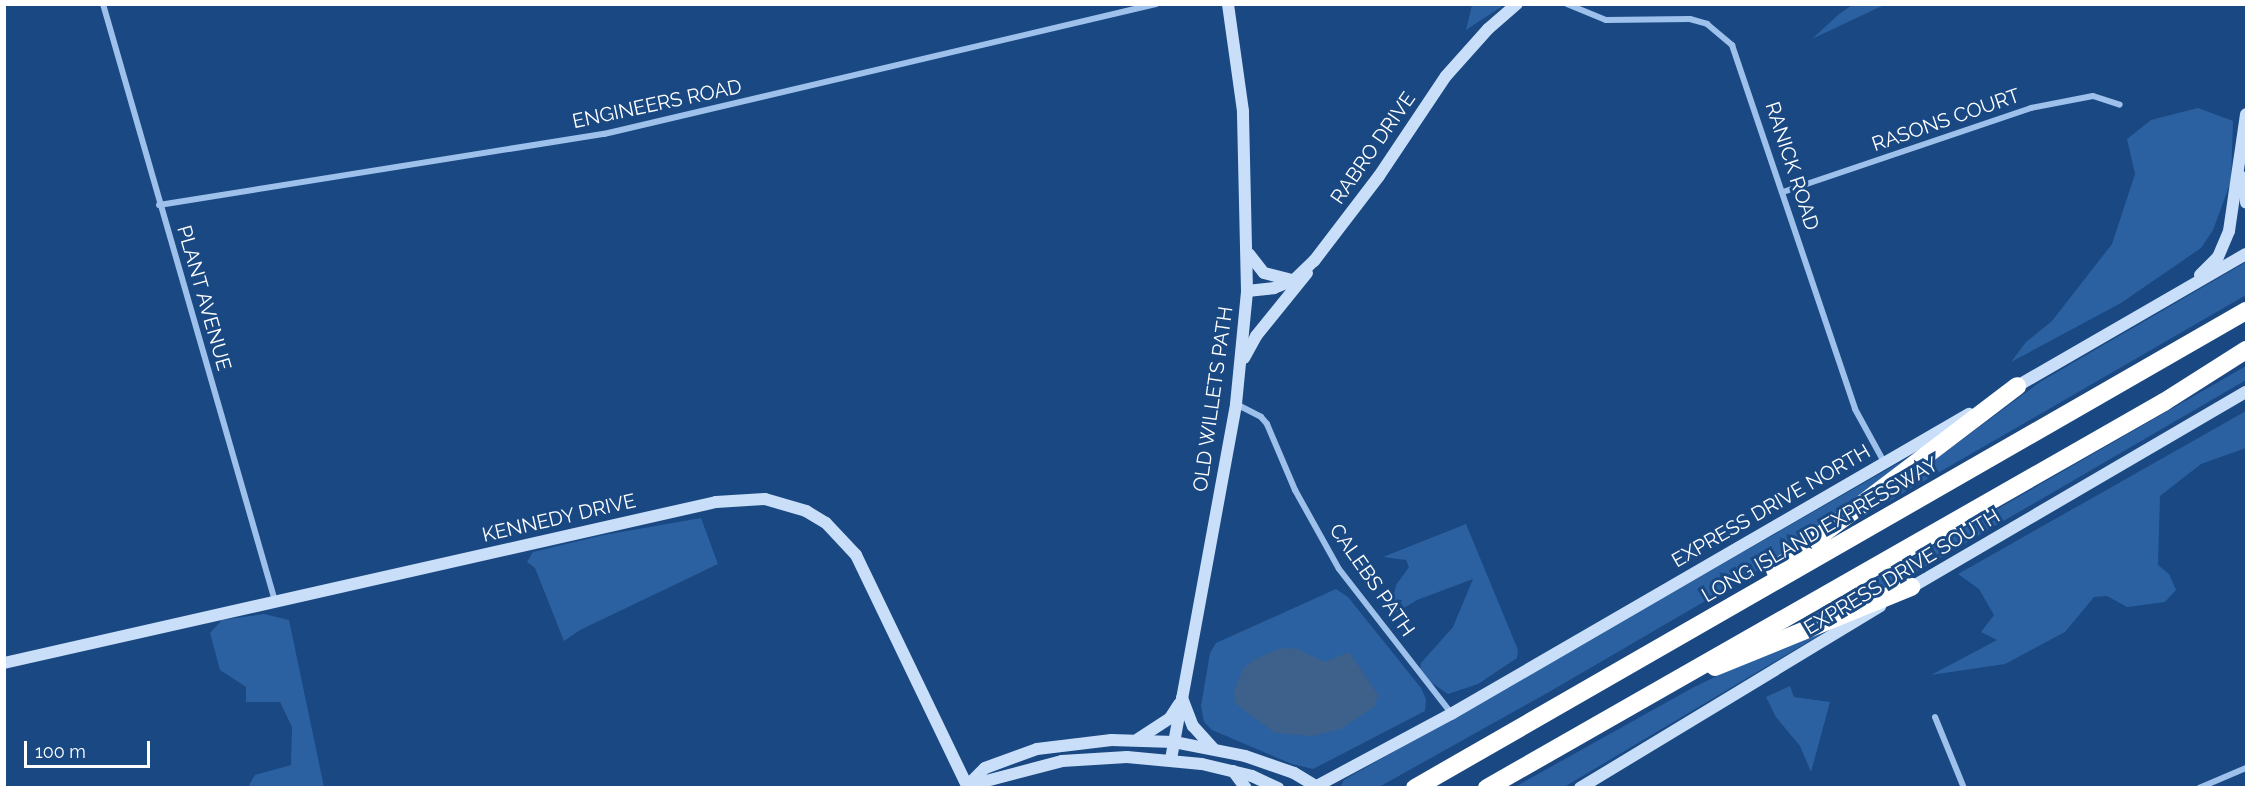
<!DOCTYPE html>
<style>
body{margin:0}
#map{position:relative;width:2251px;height:792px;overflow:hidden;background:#194882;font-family:Raleway,sans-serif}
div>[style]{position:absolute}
.green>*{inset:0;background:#2c61a1}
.water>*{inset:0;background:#3e618c}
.street>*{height:6px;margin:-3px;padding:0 3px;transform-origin:3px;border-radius:3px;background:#9dc1eb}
.secondary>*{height:12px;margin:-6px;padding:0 6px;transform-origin:6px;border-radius:6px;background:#c9def8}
.highway>*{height:18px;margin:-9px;padding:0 9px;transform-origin:9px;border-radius:9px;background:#fff}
span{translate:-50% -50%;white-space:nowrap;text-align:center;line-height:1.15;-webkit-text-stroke:6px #194882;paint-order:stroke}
.street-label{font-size:20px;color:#fff}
.frame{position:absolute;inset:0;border:6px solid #fff;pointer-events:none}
.scale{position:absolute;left:24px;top:741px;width:126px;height:27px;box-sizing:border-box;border:3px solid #fff;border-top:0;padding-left:8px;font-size:18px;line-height:21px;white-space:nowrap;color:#fff;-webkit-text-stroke:4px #194882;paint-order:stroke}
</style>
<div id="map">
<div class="green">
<div style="clip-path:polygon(1472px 5px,1472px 4px,1504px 5px,1466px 30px)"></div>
<div style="clip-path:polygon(1852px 5px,1884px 5px,1812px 39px,1838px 15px)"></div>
<div style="clip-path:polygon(2198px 108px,2233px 121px,2231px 181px,2213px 230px,2201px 248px,2121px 303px,2011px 362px,2026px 342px,2052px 321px,2112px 244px,2135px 174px,2127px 139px,2151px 120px)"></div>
<div style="clip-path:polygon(2246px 262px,2246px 295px,1841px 529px,2040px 382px)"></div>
<div style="clip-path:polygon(2246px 366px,2246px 380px,1883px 591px,1794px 626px)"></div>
<div style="clip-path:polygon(2246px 411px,2246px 448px,2201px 464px,2160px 496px,2158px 565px,2169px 574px,2176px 590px,2165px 602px,2127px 607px,2107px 596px,2094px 597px,2065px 632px,2005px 664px,1931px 675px,1997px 640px,1981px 632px,1994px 615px,1979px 589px,1958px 574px)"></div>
<div style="clip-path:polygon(1934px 443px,1856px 503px,1762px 568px,1549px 692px,1379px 787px,1341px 786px,1344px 780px)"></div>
<div style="clip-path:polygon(701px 518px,718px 564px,580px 630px,564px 641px,535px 568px,527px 562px,533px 552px,604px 535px)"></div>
<div style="clip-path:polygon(1466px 524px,1518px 650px,1517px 658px,1478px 684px,1448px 694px,1429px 681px,1420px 670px,1421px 663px,1453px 627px,1473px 579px,1417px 600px,1389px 617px,1396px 585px,1409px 567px,1406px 560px,1383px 557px)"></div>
<div style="clip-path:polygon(1336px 589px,1348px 597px,1421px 688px,1426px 699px,1425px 711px,1313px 769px,1292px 764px,1212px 730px,1204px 722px,1201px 706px,1210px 653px,1216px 643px)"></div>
<div style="clip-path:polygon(264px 614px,289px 620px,324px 787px,248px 787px,255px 775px,291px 765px,292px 727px,280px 702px,246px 702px,246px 687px,220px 670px,210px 633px,222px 620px)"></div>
<div style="clip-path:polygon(1828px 630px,1564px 787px,1513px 788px,1694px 687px,1761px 655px)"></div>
<div style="clip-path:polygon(1790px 686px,1794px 697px,1830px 702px,1811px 772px,1800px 746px,1776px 717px,1766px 697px)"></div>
</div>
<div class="water">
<div style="clip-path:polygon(1281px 648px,1297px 649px,1325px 662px,1349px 652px,1378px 695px,1375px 706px,1341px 729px,1312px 736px,1275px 733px,1236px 704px,1234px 691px,1243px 669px,1253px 660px)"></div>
</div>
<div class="street">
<div style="left:103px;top:4px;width:621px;rotate:73.93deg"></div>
<div style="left:1567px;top:4px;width:42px;rotate:22.3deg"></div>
<div style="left:1606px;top:20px;width:84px;rotate:-0.7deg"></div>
<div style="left:1690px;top:19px;width:18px;rotate:16deg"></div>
<div style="left:1707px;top:24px;width:33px;rotate:40deg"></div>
<div style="left:1732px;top:45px;width:384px;rotate:71.3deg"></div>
<div style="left:1855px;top:409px;width:60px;rotate:61.3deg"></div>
<div style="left:1783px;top:192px;width:262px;rotate:-18.7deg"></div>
<div style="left:2031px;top:108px;width:63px;rotate:-11deg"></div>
<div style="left:2093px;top:96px;width:28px;rotate:18deg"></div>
<div style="left:159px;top:205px;width:451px;rotate:-9.1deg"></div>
<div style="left:604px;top:134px;width:567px;rotate:-13.25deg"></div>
<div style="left:1236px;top:404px;width:28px;rotate:27deg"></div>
<div style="left:1261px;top:417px;width:9px;rotate:49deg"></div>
<div style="left:1267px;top:424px;width:72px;rotate:67deg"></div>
<div style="left:1295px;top:490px;width:90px;rotate:60.9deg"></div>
<div style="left:1339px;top:569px;width:182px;rotate:52.1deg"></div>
<div style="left:1935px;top:717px;width:77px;rotate:67.8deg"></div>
<div style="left:2199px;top:788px;width:51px;rotate:-23.1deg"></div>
</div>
<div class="secondary">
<div style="left:2242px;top:177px;width:26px;rotate:81deg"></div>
<div style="left:1249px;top:254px;width:24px;rotate:52deg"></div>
<div style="left:1264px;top:273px;width:30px;rotate:14deg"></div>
<div style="left:2200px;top:275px;width:25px;rotate:-45deg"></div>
<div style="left:2218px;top:257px;width:28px;rotate:-67deg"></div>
<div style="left:2229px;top:231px;width:118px;rotate:-81.7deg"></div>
<div style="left:1247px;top:291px;width:27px;rotate:-6deg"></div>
<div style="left:1274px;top:288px;width:22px;rotate:-22deg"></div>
<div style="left:1294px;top:280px;width:28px;rotate:-44deg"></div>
<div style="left:1314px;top:261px;width:107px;rotate:-52.6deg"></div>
<div style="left:1379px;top:176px;width:120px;rotate:-56.2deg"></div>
<div style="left:1446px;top:76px;width:63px;rotate:-48.2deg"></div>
<div style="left:1488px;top:29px;width:38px;rotate:-41deg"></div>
<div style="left:1244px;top:358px;width:25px;rotate:-61deg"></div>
<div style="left:1256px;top:336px;width:81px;rotate:-51deg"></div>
<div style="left:2012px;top:389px;width:270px;rotate:-30deg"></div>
<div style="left:1905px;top:591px;width:395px;rotate:-30.3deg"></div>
<div style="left:4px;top:663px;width:730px;rotate:-12.74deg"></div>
<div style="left:716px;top:502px;width:49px;rotate:-3.5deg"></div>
<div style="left:765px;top:499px;width:43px;rotate:16.3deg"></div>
<div style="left:806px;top:511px;width:23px;rotate:31deg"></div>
<div style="left:826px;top:523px;width:44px;rotate:46.8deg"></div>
<div style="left:856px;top:555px;width:256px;rotate:64.3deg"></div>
<div style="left:1182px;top:698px;width:30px;rotate:69deg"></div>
<div style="left:1193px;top:726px;width:30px;rotate:48deg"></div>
<div style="left:1138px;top:739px;width:38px;rotate:-33deg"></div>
<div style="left:1170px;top:718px;width:17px;rotate:-57deg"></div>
<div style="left:1171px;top:759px;width:361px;rotate:-79.6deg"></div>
<div style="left:1236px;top:404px;width:114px;rotate:-84.4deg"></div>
<div style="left:1247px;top:291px;width:180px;rotate:-91.3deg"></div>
<div style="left:1243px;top:111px;width:108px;rotate:-98deg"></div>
<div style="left:1233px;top:771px;width:21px;rotate:53deg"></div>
<div style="left:967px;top:786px;width:25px;rotate:-45deg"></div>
<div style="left:985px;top:768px;width:55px;rotate:-20.1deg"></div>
<div style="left:1037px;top:749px;width:75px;rotate:-6.9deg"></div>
<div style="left:1111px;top:740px;width:63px;rotate:1.8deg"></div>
<div style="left:1174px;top:742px;width:72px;rotate:11.2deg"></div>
<div style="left:1245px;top:756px;width:52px;rotate:19.1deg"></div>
<div style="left:1294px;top:773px;width:29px;rotate:31deg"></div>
<div style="left:967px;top:786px;width:98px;rotate:-14.7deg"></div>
<div style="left:1062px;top:761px;width:65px;rotate:-3.5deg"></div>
<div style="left:1127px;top:757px;width:75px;rotate:5.3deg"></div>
<div style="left:1202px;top:764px;width:51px;rotate:13.5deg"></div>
<div style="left:1252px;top:776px;width:29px;rotate:25deg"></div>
<div style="left:1313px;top:788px;width:157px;rotate:-28.2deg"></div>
<div style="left:1451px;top:714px;width:599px;rotate:-30.08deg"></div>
<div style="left:1580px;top:788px;width:351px;rotate:-31.2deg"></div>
</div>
<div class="highway">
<div style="left:1775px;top:570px;width:304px;rotate:-37.2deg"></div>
<div style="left:1715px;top:667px;width:212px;rotate:-22.2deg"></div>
<div style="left:1415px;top:788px;width:958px;rotate:-29.86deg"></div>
<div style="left:1487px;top:788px;width:779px;rotate:-29.69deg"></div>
<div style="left:2164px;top:402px;width:97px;rotate:-32.4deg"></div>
</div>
<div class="street-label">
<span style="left:657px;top:104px;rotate:-12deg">ENGINEERS ROAD</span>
<span style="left:1946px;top:120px;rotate:-19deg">RASONS COURT</span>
<span style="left:1373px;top:148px;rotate:-55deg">RABRO DRIVE</span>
<span style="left:1792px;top:166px;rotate:72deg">RANICK ROAD</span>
<span style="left:204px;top:298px;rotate:74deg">PLANT AVENUE</span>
<span style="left:1213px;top:399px;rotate:-82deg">OLD WILLETS PATH</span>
<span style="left:1771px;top:506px;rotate:-30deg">EXPRESS DRIVE NORTH</span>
<span style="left:559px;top:518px;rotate:-13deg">KENNEDY DRIVE</span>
<span style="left:1820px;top:530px;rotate:-30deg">LONG ISLAND EXPRESSWAY</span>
<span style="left:1902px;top:572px;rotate:-31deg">EXPRESS DRIVE SOUTH</span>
<span style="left:1372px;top:580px;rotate:55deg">CALEBS PATH</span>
</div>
<div class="frame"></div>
<div class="scale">100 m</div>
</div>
